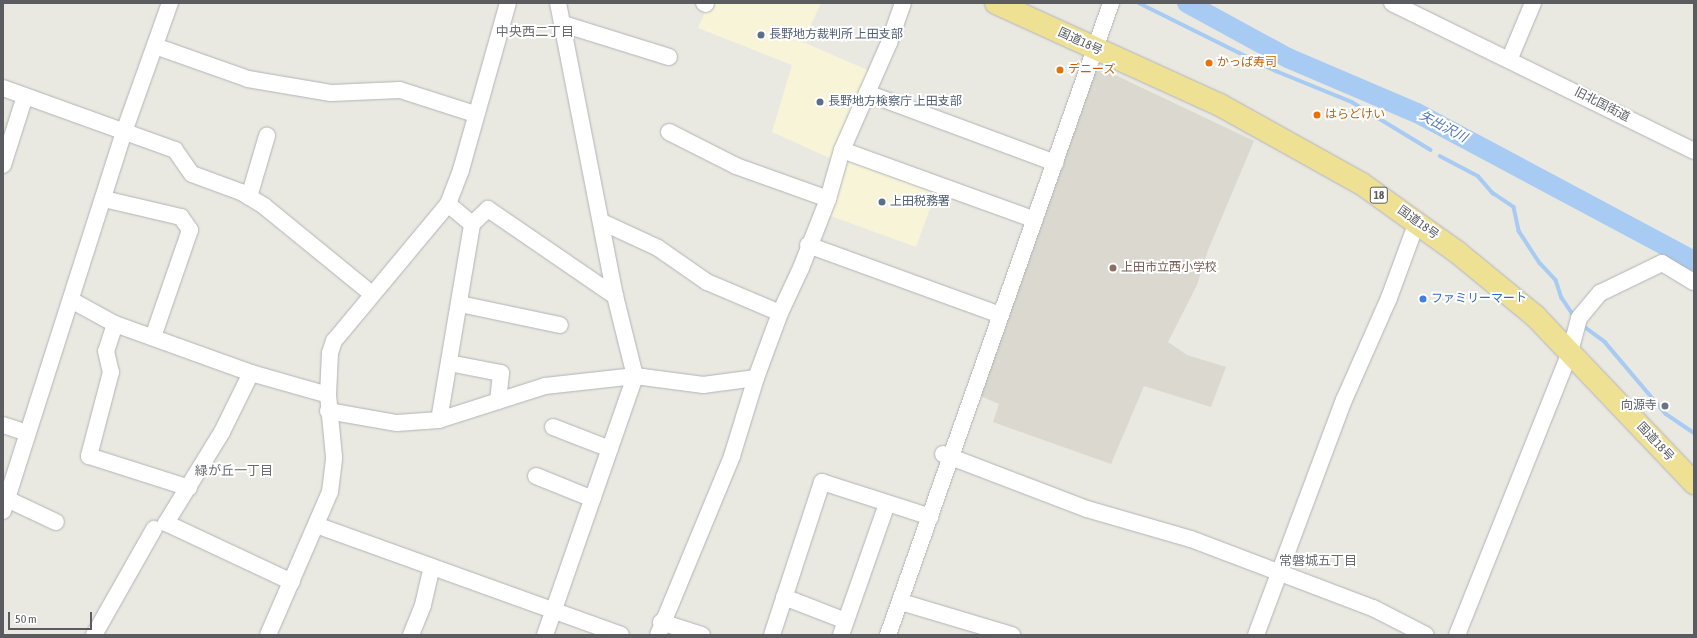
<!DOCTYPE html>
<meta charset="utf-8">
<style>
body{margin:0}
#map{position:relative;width:1697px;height:638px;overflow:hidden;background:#eae9e1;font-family:"Asap Condensed","Noto Sans JP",sans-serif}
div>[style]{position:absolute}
.commercial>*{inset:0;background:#f8f4d8;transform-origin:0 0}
.education>*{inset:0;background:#dad8cf}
.stream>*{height:3.5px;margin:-1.75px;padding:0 1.75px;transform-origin:1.75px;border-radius:1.75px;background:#a8cbf3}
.river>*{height:20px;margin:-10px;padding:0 10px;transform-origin:10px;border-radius:10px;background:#a8cbf3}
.roads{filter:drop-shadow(0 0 1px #b1b3b7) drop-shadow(0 0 1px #b1b3b7)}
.minor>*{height:16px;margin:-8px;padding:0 8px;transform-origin:8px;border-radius:8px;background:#fff}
.highway>*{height:22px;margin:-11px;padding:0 11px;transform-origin:11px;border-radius:11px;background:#eee194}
.dots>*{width:11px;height:11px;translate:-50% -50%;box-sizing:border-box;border:2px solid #fff;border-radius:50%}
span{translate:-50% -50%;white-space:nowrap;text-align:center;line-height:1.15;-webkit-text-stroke:4px #fff;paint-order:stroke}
.shield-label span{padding:1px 3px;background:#fff;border:1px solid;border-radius:3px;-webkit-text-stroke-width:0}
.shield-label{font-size:11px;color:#5a5c60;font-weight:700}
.service-label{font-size:12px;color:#4e5e75}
.left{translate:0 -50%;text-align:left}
.street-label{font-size:12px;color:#5a5c60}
.food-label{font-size:12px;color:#c56008}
.education-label{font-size:12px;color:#785e54}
.shop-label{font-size:12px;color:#366cbe}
.worship-label{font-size:12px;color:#5b616d}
.right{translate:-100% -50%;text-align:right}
.neighbourhood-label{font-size:13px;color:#6b6d72}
.water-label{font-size:13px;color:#5075b2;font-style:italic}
.frame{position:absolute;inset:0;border:4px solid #5a5c60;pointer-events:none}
.scale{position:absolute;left:8px;top:612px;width:84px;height:18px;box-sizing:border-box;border:2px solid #5a5c60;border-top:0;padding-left:5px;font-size:12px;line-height:14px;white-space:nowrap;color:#5a5c60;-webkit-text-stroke:3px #fff;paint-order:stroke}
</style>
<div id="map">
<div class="commercial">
<div style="clip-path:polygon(709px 3px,821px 3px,803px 42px,872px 72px,834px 160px,772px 132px,792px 65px,698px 28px)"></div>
<div style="left:847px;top:156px;width:96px;height:62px;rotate:20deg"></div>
</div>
<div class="education">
<div style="clip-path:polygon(1094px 65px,1254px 141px,1208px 250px,1197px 285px,1168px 342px,1187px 355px,1226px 367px,1211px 407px,1144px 386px,1111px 464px,993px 422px,999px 404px,978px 395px)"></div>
</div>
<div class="stream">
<div style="left:1139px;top:3px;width:153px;rotate:26.4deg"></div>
<div style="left:1276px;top:71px;width:82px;rotate:22.2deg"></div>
<div style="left:1352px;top:102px;width:92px;rotate:31.3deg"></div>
<div style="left:1440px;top:156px;width:43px;rotate:27.8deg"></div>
<div style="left:1478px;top:176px;width:23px;rotate:49deg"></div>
<div style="left:1493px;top:193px;width:25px;rotate:34deg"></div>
<div style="left:1514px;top:207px;width:25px;rotate:78deg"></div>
<div style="left:1519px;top:231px;width:38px;rotate:57deg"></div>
<div style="left:1540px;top:263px;width:23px;rotate:47deg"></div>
<div style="left:1556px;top:280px;width:19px;rotate:72deg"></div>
<div style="left:1562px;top:298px;width:22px;rotate:56deg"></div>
<div style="left:1582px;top:325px;width:29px;rotate:36deg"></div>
<div style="left:1605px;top:342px;width:94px;rotate:49.7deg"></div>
<div style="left:1666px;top:414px;width:34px;rotate:34deg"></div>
</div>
<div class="river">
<div style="left:1187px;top:3px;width:115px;rotate:28.6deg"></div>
<div style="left:1288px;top:58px;width:140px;rotate:23.1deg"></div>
<div style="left:1417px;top:113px;width:314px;rotate:28.1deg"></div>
</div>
<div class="roads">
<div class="minor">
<div style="left:704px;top:3px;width:2px;rotate:27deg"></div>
<div style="left:1392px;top:3px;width:336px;rotate:26.1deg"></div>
<div style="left:563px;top:24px;width:111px;rotate:17.3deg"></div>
<div style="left:155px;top:46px;width:99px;rotate:19.5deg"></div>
<div style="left:248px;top:79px;width:84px;rotate:9.6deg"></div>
<div style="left:331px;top:93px;width:69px;rotate:-2.5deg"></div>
<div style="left:400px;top:90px;width:79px;rotate:17.7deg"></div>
<div style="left:1510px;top:58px;width:60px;rotate:-67.3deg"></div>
<div style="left:3px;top:88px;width:183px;rotate:19.8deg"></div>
<div style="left:175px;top:150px;width:29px;rotate:55deg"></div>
<div style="left:192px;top:174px;width:52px;rotate:20.2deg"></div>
<div style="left:241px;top:192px;width:27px;rotate:31deg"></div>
<div style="left:264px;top:206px;width:139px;rotate:39.2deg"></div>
<div style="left:867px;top:93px;width:201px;rotate:20.4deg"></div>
<div style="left:669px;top:132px;width:75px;rotate:26.9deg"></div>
<div style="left:736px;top:166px;width:98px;rotate:19.7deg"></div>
<div style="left:842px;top:150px;width:205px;rotate:19.9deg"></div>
<div style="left:3px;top:165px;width:72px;rotate:-72.3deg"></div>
<div style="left:249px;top:197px;width:64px;rotate:-73.6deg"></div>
<div style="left:104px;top:199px;width:79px;rotate:13.2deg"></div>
<div style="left:181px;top:217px;width:16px;rotate:55deg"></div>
<div style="left:190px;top:230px;width:113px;rotate:109.1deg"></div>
<div style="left:448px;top:204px;width:31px;rotate:40deg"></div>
<div style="left:602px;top:222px;width:62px;rotate:24.9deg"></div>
<div style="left:658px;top:248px;width:60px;rotate:34.8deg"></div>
<div style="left:707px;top:282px;width:79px;rotate:23deg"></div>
<div style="left:808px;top:245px;width:204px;rotate:20deg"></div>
<div style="left:71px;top:300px;width:50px;rotate:28.6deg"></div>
<div style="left:115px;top:324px;width:145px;rotate:19.8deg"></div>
<div style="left:251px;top:373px;width:80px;rotate:15.9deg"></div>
<div style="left:460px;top:304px;width:102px;rotate:11.9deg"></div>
<div style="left:115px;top:324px;width:28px;rotate:108deg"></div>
<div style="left:106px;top:351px;width:22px;rotate:77deg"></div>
<div style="left:111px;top:372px;width:87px;rotate:104.7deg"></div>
<div style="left:89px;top:456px;width:105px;rotate:17.7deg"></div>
<div style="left:449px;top:363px;width:53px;rotate:10.9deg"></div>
<div style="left:501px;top:373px;width:28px;rotate:96deg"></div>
<div style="left:251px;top:373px;width:66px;rotate:116.2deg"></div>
<div style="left:222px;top:432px;width:107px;rotate:121.6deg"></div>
<div style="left:166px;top:523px;width:139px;rotate:25.1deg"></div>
<div style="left:328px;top:411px;width:70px;rotate:9.9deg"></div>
<div style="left:397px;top:423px;width:42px;rotate:-4.1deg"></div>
<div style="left:439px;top:420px;width:111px;rotate:-17.8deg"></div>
<div style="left:545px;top:386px;width:91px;rotate:-6.3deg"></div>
<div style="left:635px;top:376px;width:69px;rotate:7.5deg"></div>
<div style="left:703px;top:385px;width:53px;rotate:-7.5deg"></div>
<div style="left:439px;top:420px;width:199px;rotate:-80.4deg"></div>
<div style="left:472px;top:224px;width:22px;rotate:-43deg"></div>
<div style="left:488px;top:209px;width:154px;rotate:34.4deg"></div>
<div style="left:3px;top:425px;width:26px;rotate:18deg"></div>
<div style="left:553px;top:427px;width:61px;rotate:21.1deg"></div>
<div style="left:943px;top:454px;width:154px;rotate:20.9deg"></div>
<div style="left:1087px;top:509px;width:108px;rotate:16.1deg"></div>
<div style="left:1191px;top:539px;width:195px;rotate:20.8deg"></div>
<div style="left:1373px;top:608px;width:59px;rotate:27deg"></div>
<div style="left:536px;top:476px;width:61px;rotate:22deg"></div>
<div style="left:7px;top:499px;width:54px;rotate:25.1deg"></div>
<div style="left:3px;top:511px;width:398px;rotate:-72.3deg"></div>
<div style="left:124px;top:132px;width:137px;rotate:-70.4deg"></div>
<div style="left:316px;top:525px;width:324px;rotate:19.8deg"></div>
<div style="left:784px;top:597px;width:66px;rotate:21.2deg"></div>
<div style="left:901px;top:602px;width:116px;rotate:16.6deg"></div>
<div style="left:661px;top:622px;width:43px;rotate:17.6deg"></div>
<div style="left:94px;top:635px;width:122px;rotate:-60.5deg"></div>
<div style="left:268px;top:635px;width:156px;rotate:-66.6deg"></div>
<div style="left:330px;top:492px;width:35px;rotate:-83deg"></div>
<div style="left:334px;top:457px;width:62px;rotate:-95.5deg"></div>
<div style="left:328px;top:395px;width:42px;rotate:-87.3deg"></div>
<div style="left:330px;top:353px;width:13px;rotate:-72deg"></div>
<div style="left:334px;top:341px;width:178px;rotate:-50.2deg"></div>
<div style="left:448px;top:204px;width:36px;rotate:-69deg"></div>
<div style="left:461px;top:170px;width:173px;rotate:-74.3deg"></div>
<div style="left:411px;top:635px;width:32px;rotate:-68deg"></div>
<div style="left:423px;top:605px;width:39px;rotate:-77deg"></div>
<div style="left:545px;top:635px;width:274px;rotate:-70.8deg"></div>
<div style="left:635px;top:376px;width:82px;rotate:-104deg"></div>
<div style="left:615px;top:296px;width:298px;rotate:-101deg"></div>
<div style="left:658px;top:635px;width:194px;rotate:-67.5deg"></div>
<div style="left:732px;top:456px;width:82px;rotate:-72.9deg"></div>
<div style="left:756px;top:378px;width:69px;rotate:-69.7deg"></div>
<div style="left:780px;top:313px;width:50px;rotate:-65deg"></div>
<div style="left:801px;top:268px;width:74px;rotate:-68.6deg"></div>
<div style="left:828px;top:199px;width:51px;rotate:-74.1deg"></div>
<div style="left:842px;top:150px;width:117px;rotate:-66.3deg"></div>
<div style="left:889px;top:43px;width:42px;rotate:-70.7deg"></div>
<div style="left:772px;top:635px;width:161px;rotate:-71.9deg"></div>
<div style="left:822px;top:482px;width:114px;rotate:17.8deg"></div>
<div style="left:841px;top:635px;width:139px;rotate:-70.7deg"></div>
<div style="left:888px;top:635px;width:670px;rotate:-70.56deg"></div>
<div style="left:1256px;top:635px;width:251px;rotate:-69.5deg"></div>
<div style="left:1344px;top:400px;width:111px;rotate:-66.2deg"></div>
<div style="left:1389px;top:298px;width:81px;rotate:-69.8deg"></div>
<div style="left:1457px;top:635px;width:305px;rotate:-68.2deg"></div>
<div style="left:1570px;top:352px;width:35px;rotate:-75deg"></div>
<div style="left:1579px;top:318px;width:33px;rotate:-50deg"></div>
<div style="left:1600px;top:293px;width:69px;rotate:-25.8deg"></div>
<div style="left:1662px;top:263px;width:37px;rotate:31deg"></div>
</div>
<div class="highway">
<div style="left:996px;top:3px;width:246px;rotate:24.5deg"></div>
<div style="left:1220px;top:105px;width:162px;rotate:29.1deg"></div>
<div style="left:1362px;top:184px;width:117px;rotate:35.6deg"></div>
<div style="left:1457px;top:252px;width:101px;rotate:39.4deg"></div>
<div style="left:1535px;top:316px;width:231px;rotate:46.4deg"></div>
</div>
</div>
<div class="dots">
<div style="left:761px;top:35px;background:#5c6f8a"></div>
<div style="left:1209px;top:63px;background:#e8710a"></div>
<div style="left:1060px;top:70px;background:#e8710a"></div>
<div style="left:820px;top:102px;background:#5c6f8a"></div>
<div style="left:1317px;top:115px;background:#e8710a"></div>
<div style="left:882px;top:202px;background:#5c6f8a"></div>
<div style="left:1113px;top:268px;background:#8d6e63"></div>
<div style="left:1423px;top:299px;background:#3f7fe0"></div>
<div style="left:1665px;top:406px;background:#6b7280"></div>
</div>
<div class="shield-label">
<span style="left:1379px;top:195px">18</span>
</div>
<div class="service-label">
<span class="left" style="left:769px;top:35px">長野地方裁判所 上田支部</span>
<span class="left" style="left:828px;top:102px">長野地方検察庁 上田支部</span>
<span class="left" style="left:890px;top:202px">上田税務署</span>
</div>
<div class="street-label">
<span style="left:1080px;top:42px;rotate:25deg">国道18号</span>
<span style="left:1602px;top:105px;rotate:27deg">旧北国街道</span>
<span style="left:1418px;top:223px;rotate:36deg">国道18号</span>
<span style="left:1655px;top:442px;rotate:47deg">国道18号</span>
</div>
<div class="food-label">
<span class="left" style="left:1217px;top:63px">かっぱ寿司</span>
<span class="left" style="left:1068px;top:70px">デニーズ</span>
<span class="left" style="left:1325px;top:115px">はらどけい</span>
</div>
<div class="education-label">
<span class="left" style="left:1121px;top:268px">上田市立西小学校</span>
</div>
<div class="shop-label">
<span class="left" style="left:1431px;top:299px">ファミリーマート</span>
</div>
<div class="worship-label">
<span class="right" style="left:1657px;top:406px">向源寺</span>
</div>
<div class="neighbourhood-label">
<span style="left:535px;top:32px">中央西二丁目</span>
<span style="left:234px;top:471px">緑が丘一丁目</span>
<span style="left:1318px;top:561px">常磐城五丁目</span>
</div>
<div class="water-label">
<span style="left:1443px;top:127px;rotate:28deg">矢出沢川</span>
</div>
<div class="frame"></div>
<div class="scale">50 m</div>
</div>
